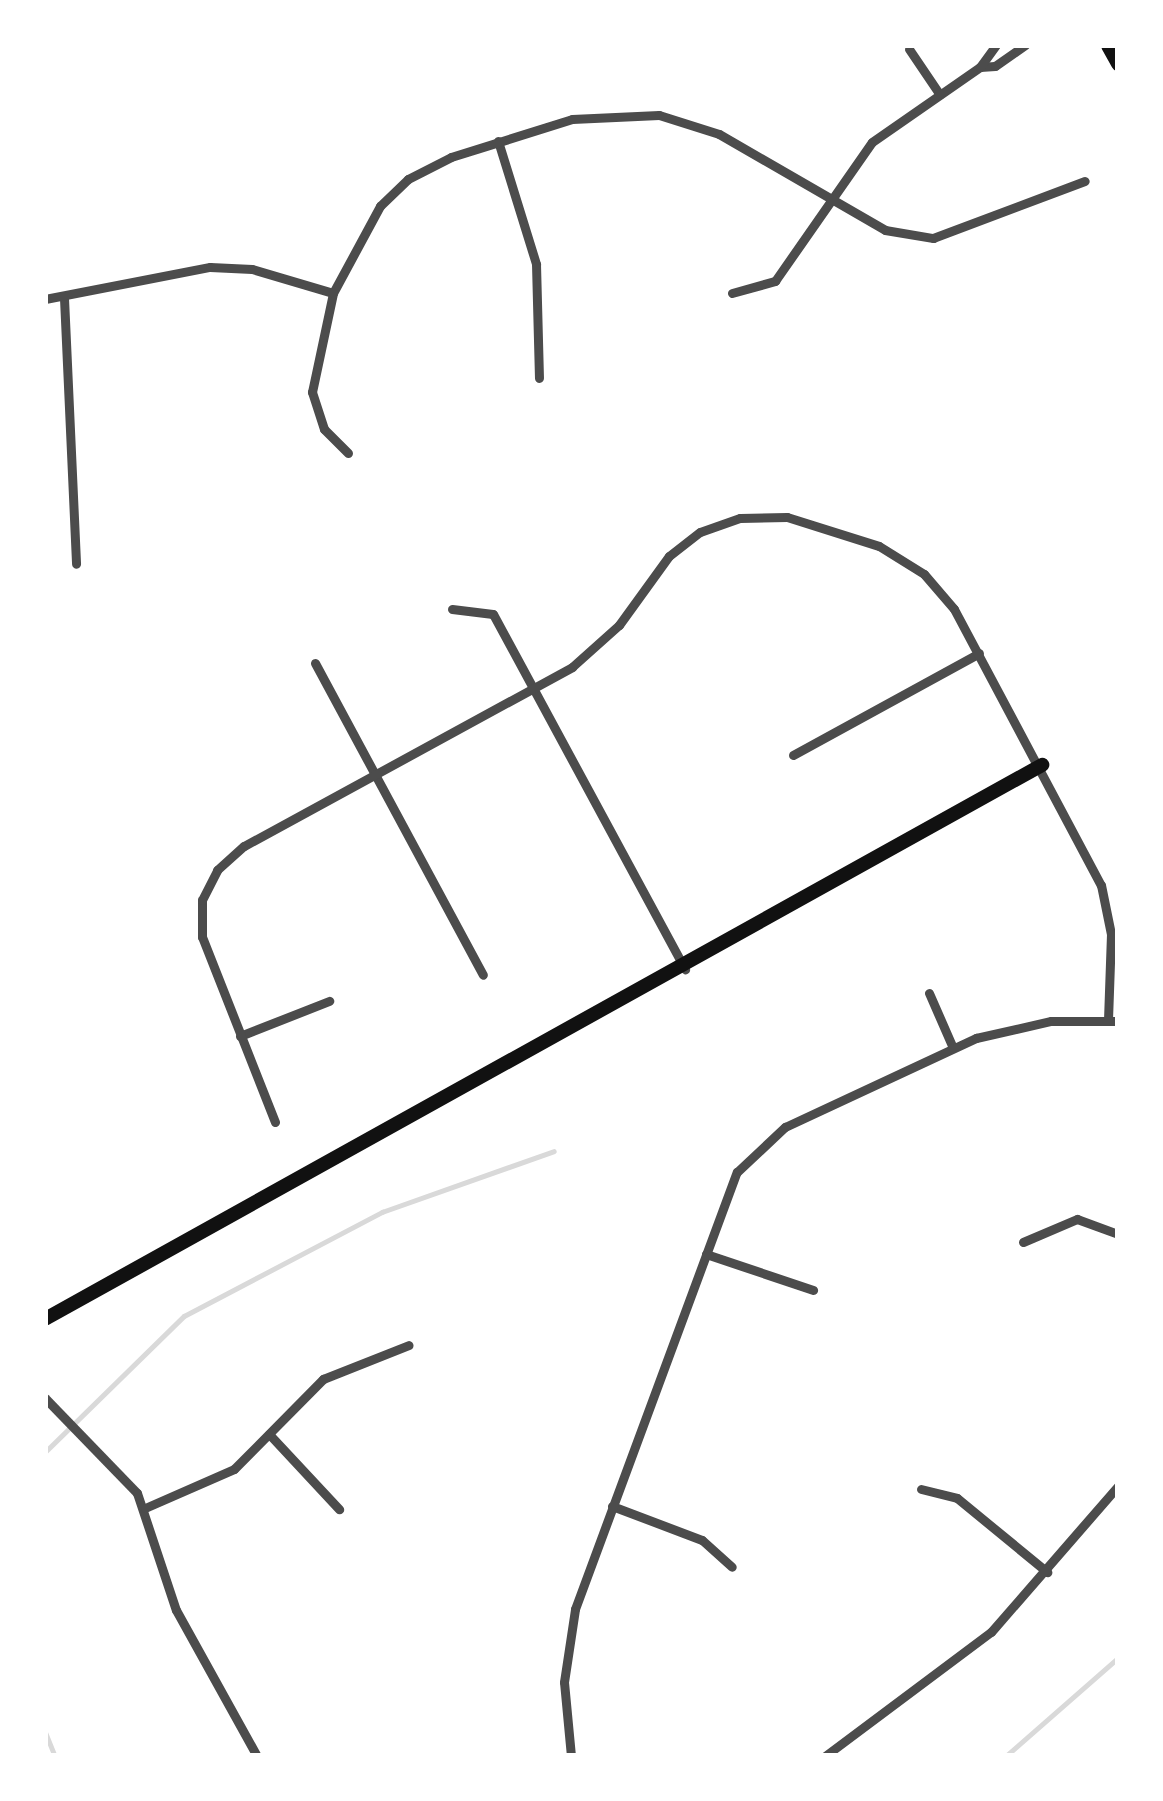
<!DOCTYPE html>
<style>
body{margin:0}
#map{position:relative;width:1163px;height:1801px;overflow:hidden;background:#fff;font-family:"Noto Sans",sans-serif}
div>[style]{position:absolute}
.stream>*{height:4.5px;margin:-2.25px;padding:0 2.25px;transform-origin:2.25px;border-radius:2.25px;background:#d9d9d9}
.minor>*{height:9px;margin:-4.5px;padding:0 4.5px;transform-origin:4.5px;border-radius:4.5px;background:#4c4c4c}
.secondary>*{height:14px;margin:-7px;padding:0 7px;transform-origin:7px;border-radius:7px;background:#111}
.primary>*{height:15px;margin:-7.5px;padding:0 7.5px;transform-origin:7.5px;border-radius:7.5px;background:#111}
span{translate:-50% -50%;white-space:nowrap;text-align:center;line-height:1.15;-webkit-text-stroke:12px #fff;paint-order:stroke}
.frame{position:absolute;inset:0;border:48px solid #fff;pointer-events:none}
</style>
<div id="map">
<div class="stream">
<div style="left:45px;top:1452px;width:194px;rotate:-44.4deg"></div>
<div style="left:184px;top:1316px;width:224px;rotate:-27.7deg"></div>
<div style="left:382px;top:1212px;width:182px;rotate:-19.5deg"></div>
<div style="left:45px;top:1731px;width:27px;rotate:68deg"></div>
<div style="left:1006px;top:1756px;width:149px;rotate:-41.2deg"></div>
</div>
<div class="minor">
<div style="left:909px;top:49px;width:55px;rotate:56deg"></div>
<div style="left:980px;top:67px;width:15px;rotate:-4deg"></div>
<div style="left:995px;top:66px;width:37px;rotate:-35deg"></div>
<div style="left:498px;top:141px;width:129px;rotate:72.8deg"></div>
<div style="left:536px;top:264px;width:114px;rotate:88.5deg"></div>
<div style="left:732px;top:293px;width:45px;rotate:-15.6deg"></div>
<div style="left:775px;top:281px;width:169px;rotate:-55.1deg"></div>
<div style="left:872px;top:142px;width:131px;rotate:-34.8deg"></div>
<div style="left:980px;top:67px;width:27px;rotate:-54deg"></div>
<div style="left:64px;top:298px;width:266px;rotate:87.4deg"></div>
<div style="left:45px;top:299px;width:168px;rotate:-11deg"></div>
<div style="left:210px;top:267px;width:42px;rotate:2.7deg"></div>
<div style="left:252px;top:269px;width:84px;rotate:16.5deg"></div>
<div style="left:348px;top:453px;width:34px;rotate:-135deg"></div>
<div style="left:324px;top:429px;width:39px;rotate:-108deg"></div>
<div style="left:312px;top:392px;width:101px;rotate:-78deg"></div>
<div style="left:333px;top:293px;width:99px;rotate:-61.6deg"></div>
<div style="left:380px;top:206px;width:39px;rotate:-44deg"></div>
<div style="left:408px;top:179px;width:48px;rotate:-27.1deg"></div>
<div style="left:451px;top:157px;width:127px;rotate:-17.4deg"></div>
<div style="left:572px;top:119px;width:87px;rotate:-2.6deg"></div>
<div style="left:659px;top:115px;width:63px;rotate:17.6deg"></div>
<div style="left:719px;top:134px;width:192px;rotate:30deg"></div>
<div style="left:885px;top:230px;width:49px;rotate:9.5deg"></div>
<div style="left:933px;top:238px;width:162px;rotate:-20.6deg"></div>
<div style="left:452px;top:609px;width:41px;rotate:7deg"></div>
<div style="left:493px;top:614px;width:404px;rotate:61.6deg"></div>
<div style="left:315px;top:663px;width:354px;rotate:61.7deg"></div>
<div style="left:793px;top:755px;width:212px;rotate:-28.7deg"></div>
<div style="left:929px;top:993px;width:60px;rotate:66.4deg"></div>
<div style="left:240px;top:1036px;width:96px;rotate:-21.5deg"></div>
<div style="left:275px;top:1122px;width:199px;rotate:-111.5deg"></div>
<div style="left:202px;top:937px;width:37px;rotate:-90deg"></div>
<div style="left:202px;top:900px;width:34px;rotate:-63deg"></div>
<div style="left:217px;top:870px;width:36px;rotate:-42deg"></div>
<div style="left:244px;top:846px;width:374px;rotate:-28.6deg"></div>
<div style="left:572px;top:667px;width:63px;rotate:-41.8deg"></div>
<div style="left:619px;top:625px;width:85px;rotate:-54.1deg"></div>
<div style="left:669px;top:556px;width:39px;rotate:-38deg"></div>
<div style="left:700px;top:532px;width:42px;rotate:-19.3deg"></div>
<div style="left:740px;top:518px;width:47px;rotate:-1.2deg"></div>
<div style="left:787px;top:517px;width:96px;rotate:17.5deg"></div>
<div style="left:879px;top:546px;width:53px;rotate:31.9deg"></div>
<div style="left:924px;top:574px;width:46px;rotate:49.4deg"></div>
<div style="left:954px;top:609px;width:313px;rotate:62deg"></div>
<div style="left:1101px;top:885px;width:50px;rotate:78.5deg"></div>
<div style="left:1111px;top:934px;width:85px;rotate:92deg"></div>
<div style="left:1023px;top:1242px;width:59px;rotate:-23.1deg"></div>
<div style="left:1077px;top:1219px;width:44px;rotate:20.1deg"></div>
<div style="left:706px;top:1254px;width:113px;rotate:18.6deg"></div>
<div style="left:45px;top:1398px;width:132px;rotate:45.9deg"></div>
<div style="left:137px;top:1493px;width:123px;rotate:71.6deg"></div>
<div style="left:176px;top:1610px;width:167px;rotate:61deg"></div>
<div style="left:269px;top:1434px;width:103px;rotate:47deg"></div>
<div style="left:921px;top:1489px;width:37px;rotate:14deg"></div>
<div style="left:957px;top:1498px;width:117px;rotate:39.4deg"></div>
<div style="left:612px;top:1506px;width:96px;rotate:20.7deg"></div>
<div style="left:702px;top:1540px;width:40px;rotate:42deg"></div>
<div style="left:145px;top:1508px;width:97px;rotate:-23.7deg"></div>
<div style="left:234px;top:1469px;width:127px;rotate:-45.3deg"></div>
<div style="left:323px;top:1379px;width:92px;rotate:-21.6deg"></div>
<div style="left:571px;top:1756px;width:74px;rotate:-95.4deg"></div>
<div style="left:564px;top:1682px;width:74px;rotate:-81.4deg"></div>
<div style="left:575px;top:1609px;width:466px;rotate:-69.7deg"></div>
<div style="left:737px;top:1172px;width:66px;rotate:-43.2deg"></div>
<div style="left:785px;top:1127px;width:211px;rotate:-25deg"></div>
<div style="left:976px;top:1038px;width:77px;rotate:-12.8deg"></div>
<div style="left:1051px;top:1021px;width:67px"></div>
<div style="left:825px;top:1756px;width:207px;rotate:-36.8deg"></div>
<div style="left:991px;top:1632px;width:194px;rotate:-49deg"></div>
</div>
<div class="secondary">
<div style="left:45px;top:1319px;width:1141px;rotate:-29.06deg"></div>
</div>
<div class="primary">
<div style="left:1108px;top:45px;width:21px;rotate:61deg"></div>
</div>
<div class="frame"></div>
</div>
